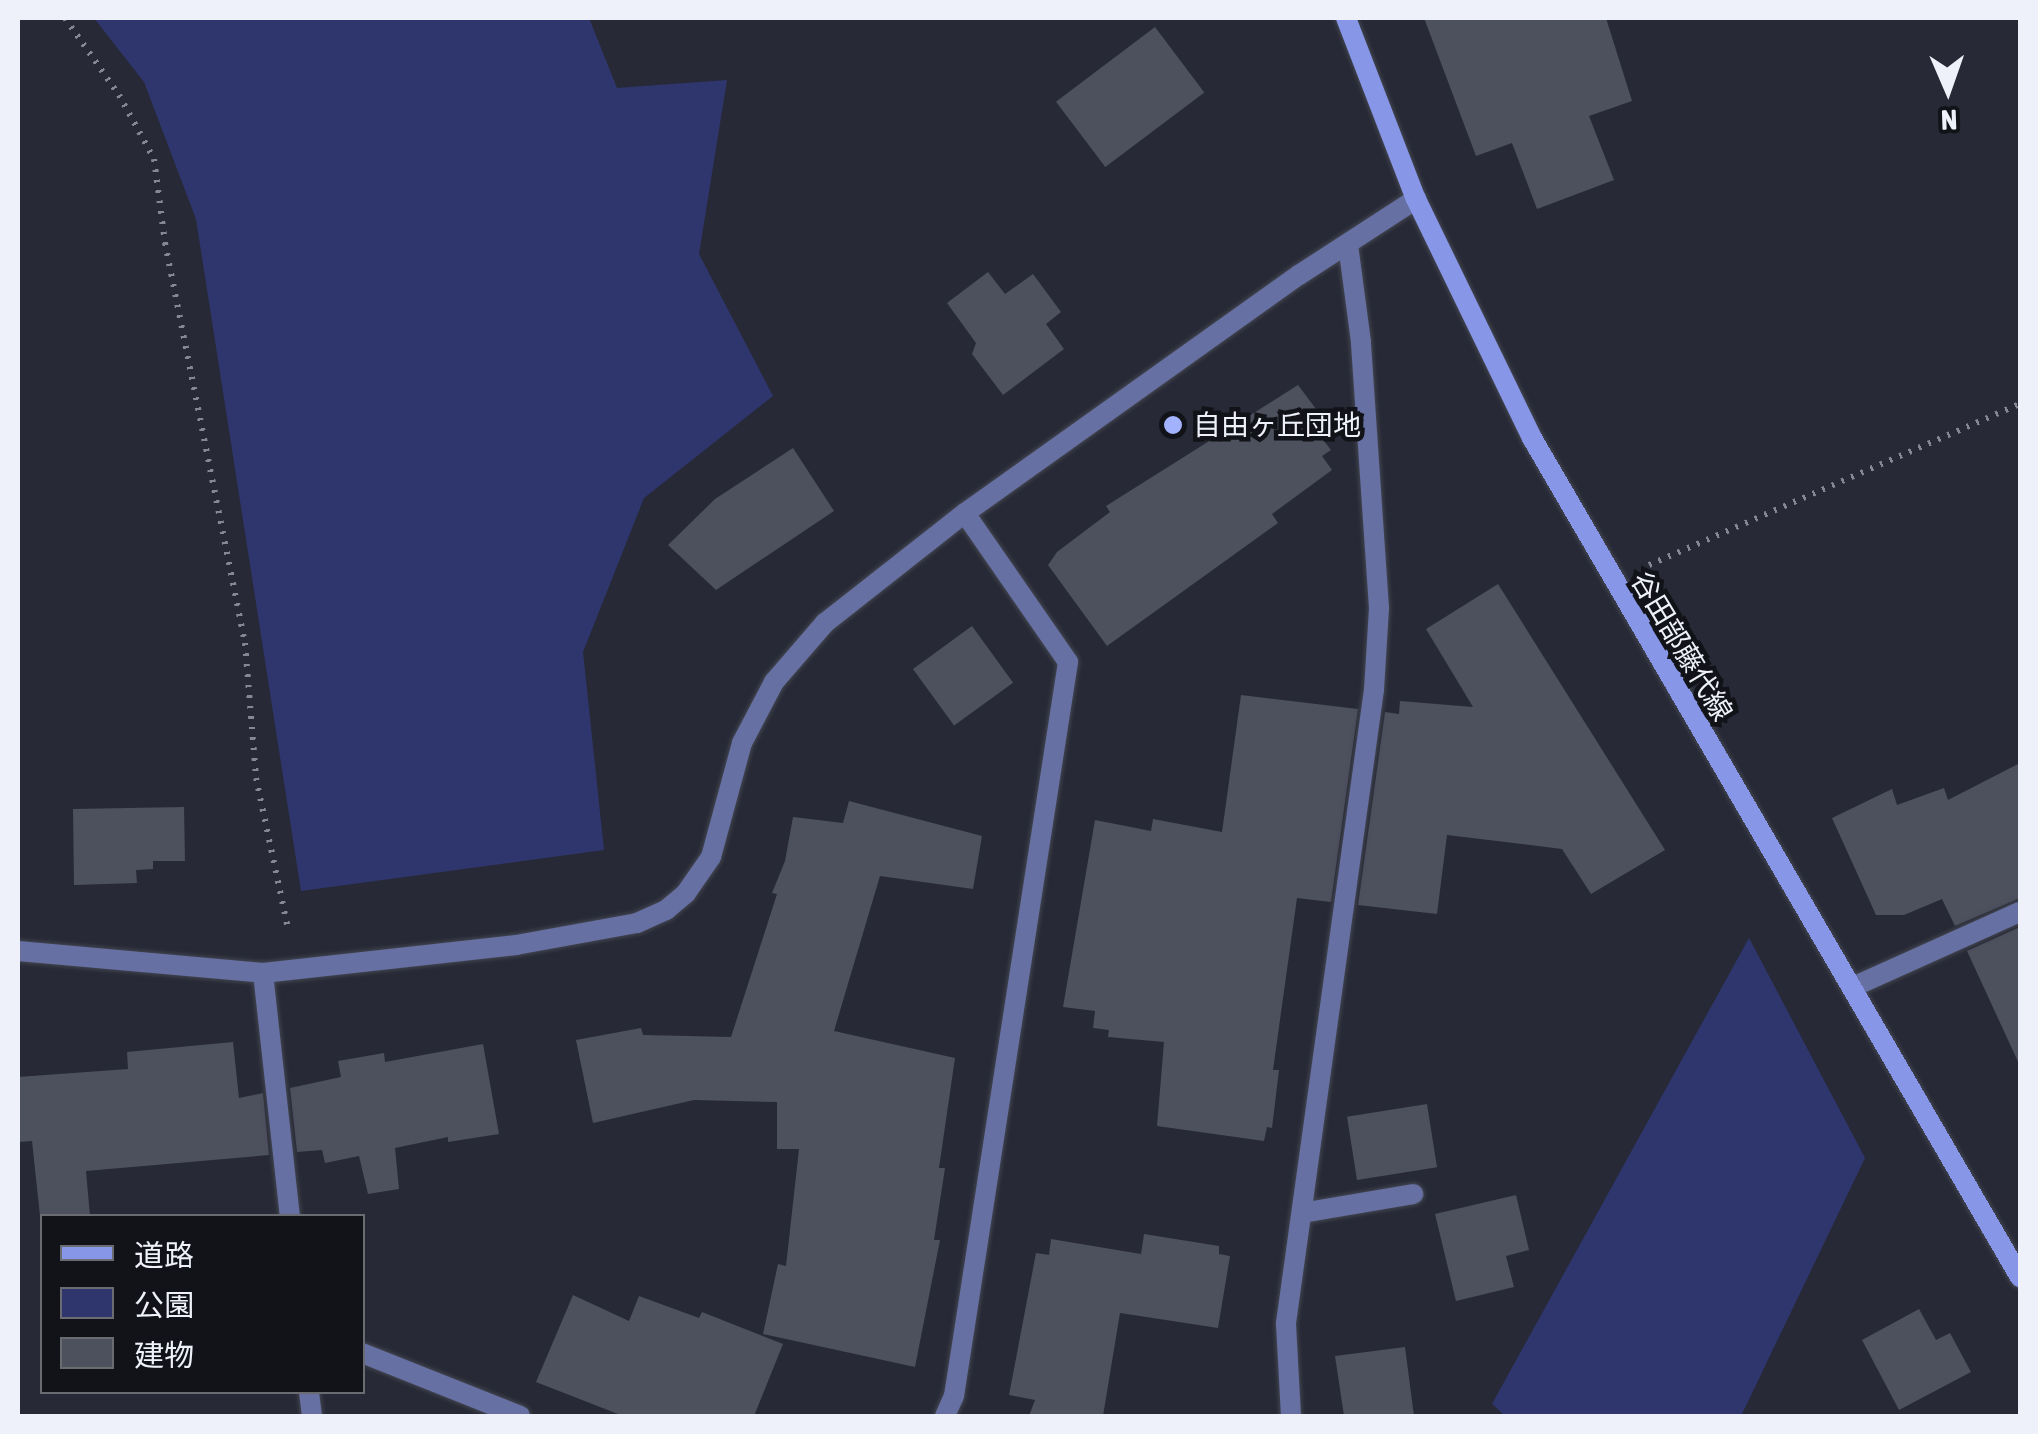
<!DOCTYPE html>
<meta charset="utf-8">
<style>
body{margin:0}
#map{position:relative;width:2038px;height:1434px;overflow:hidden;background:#272a36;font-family:"Asap Condensed","Noto Sans JP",sans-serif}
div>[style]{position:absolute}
.green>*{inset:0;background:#2f366e}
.building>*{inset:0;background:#4d505d;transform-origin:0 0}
.path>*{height:6px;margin-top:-3px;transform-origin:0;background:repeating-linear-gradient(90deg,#858893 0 2.5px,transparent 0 10.5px)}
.roads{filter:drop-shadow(0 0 2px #434651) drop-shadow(0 0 2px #434651)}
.service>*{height:20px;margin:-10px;padding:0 10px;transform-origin:10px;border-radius:10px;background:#6670a2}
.minor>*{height:20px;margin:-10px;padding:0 10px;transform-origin:10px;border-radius:10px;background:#6670a2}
.tertiary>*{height:20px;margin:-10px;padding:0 10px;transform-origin:10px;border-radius:10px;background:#6670a2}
.secondary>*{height:20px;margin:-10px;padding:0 10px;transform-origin:10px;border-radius:10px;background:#8796e7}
.dots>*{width:28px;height:28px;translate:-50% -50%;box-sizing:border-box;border:5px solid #121318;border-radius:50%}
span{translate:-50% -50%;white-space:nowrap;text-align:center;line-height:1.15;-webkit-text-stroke:9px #121318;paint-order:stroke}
.poi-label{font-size:28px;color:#eef1f9}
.left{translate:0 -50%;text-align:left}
.street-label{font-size:28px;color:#eef1f9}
.frame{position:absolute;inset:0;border:20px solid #eef1f9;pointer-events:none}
.legend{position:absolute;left:40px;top:1214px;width:325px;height:180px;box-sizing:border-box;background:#121318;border:2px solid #6a6c72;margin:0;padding:12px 18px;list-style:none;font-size:30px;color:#eef1f9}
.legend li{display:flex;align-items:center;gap:20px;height:50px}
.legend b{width:50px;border:2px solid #6a6c72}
.north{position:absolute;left:1898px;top:40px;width:100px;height:100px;-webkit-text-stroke:8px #121318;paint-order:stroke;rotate:178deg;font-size:28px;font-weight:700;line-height:40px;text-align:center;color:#eef1f9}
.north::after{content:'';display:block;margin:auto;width:35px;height:45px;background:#eef1f9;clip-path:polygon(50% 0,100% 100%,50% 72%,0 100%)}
</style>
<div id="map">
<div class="green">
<div style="clip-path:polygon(94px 18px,589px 18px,617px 88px,727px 80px,699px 254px,773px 396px,644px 498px,583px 652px,604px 850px,301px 891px,196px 219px,144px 82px)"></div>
<div style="clip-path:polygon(1749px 938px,1865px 1158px,1741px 1416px,1505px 1416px,1492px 1404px)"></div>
</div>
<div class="building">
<div style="clip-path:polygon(1424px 18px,1606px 18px,1632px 101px,1589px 116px,1614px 180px,1537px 209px,1512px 143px,1476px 156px)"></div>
<div style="left:1155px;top:27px;width:82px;height:124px;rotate:53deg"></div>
<div style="clip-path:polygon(988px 272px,1005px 294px,1033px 274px,1061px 312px,1046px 324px,1064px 349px,1003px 395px,972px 354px,976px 343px,947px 303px)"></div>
<div style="clip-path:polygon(1298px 385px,1331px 429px,1321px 437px,1331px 450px,1322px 456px,1332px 470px,1272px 514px,1278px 523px,1107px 646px,1048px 565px,1057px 552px,1110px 512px,1106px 506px)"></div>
<div style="clip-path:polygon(793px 448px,834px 511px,716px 590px,668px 545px,715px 499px)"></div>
<div style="clip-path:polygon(1498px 584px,1665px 850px,1591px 894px,1562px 849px,1447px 835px,1437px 914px,1358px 905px,1385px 712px,1399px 714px,1400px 701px,1473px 707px,1426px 629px)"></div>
<div style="left:972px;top:626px;width:70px;height:73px;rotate:54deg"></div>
<div style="clip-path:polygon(1241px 695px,1358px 709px,1331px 902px,1297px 898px,1273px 1070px,1279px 1070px,1272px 1128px,1267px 1127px,1264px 1141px,1157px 1126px,1164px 1042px,1108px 1037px,1109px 1030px,1093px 1028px,1095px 1011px,1063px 1007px,1095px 820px,1151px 831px,1153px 819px,1222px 832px)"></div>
<div style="clip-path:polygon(2020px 763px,2020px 898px,1955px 926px,1942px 899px,1904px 915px,1876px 915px,1832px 818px,1892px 789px,1897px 805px,1944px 788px,1948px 800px)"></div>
<div style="clip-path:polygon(849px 801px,982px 836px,973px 889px,880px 876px,834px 1031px,955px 1058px,939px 1168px,945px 1168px,934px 1240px,940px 1240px,915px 1367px,763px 1334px,778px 1264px,786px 1266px,799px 1149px,777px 1149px,777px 1102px,694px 1100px,593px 1123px,576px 1040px,641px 1028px,643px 1035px,731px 1037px,777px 894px,772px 893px,785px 861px,793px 817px,843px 823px)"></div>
<div style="clip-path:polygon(184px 807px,185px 861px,153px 861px,153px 869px,136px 870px,137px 883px,74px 885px,73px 809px)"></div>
<div style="clip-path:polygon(2020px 927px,2020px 1066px,1967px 951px)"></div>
<div style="clip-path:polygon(233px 1042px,239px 1098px,263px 1093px,269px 1155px,86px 1171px,90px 1216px,40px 1216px,32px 1141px,18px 1142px,18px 1077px,128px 1069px,127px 1052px)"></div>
<div style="clip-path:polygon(483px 1044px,499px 1134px,448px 1142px,448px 1137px,395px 1148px,399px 1189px,368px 1194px,359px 1156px,325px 1163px,322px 1150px,297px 1152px,290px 1088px,341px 1077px,338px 1061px,384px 1053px,385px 1062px)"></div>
<div style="left:1427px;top:1104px;width:64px;height:81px;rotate:81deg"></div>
<div style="clip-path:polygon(1516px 1195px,1529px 1250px,1506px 1256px,1514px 1287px,1456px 1301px,1435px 1214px)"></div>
<div style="clip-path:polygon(1144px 1234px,1219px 1246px,1219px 1254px,1230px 1256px,1218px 1328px,1120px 1313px,1103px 1416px,1029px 1416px,1035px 1400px,1009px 1395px,1036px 1253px,1049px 1255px,1051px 1239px,1141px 1254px)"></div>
<div style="clip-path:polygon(573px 1295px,629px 1321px,639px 1296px,699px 1318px,702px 1312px,783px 1344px,754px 1416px,623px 1416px,536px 1382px)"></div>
<div style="clip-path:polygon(1919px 1309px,1936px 1340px,1950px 1333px,1971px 1372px,1899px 1410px,1862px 1340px)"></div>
<div style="clip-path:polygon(1405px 1347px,1414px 1416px,1344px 1416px,1335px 1356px)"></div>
</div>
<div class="path">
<div style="left:65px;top:18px;width:94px;rotate:55deg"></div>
<div style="left:119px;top:95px;width:73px;rotate:61.3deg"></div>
<div style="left:154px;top:159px;width:85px;rotate:82.5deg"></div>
<div style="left:165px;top:243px;width:408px;rotate:78.7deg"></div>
<div style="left:245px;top:643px;width:135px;rotate:85.3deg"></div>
<div style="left:256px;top:778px;width:154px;rotate:78deg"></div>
<div style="left:1649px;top:565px;width:404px;rotate:-23.5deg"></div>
</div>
<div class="roads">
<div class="service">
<div style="left:1302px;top:1213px;width:113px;rotate:-9.7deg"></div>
</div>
<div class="minor">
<div style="left:263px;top:973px;width:244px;rotate:83.7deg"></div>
<div style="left:1855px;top:986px;width:181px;rotate:-24.2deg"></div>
<div style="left:362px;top:1353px;width:170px;rotate:21.7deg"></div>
<div style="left:309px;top:1392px;width:24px;rotate:83deg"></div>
<div style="left:945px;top:1416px;width:22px;rotate:-66deg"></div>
<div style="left:954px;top:1396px;width:743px;rotate:-81.17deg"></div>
<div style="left:1068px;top:662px;width:181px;rotate:-124.7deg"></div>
<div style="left:1291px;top:1416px;width:93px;rotate:-93.1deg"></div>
<div style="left:1286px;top:1323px;width:639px;rotate:-82.09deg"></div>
<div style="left:1374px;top:690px;width:82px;rotate:-86.5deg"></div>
<div style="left:1379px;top:608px;width:267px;rotate:-93.9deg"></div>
<div style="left:1361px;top:342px;width:99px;rotate:-97.6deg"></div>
</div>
<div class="tertiary">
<div style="left:18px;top:951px;width:246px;rotate:5.1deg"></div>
<div style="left:263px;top:973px;width:255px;rotate:-6.3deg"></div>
<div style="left:516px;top:945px;width:123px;rotate:-10.3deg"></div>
<div style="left:637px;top:923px;width:32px;rotate:-24deg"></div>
<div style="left:666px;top:910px;width:26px;rotate:-40deg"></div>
<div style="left:686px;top:893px;width:44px;rotate:-55.2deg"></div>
<div style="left:711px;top:857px;width:118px;rotate:-74.8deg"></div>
<div style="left:742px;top:743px;width:69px;rotate:-62.3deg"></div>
<div style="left:774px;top:682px;width:78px;rotate:-49.2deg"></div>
<div style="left:825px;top:623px;width:178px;rotate:-38.2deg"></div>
<div style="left:965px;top:513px;width:410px;rotate:-35.5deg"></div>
<div style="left:1299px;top:275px;width:140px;rotate:-33deg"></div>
</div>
<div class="secondary">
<div style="left:1346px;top:18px;width:194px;rotate:68.9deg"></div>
<div style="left:1416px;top:199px;width:266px;rotate:64.1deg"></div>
<div style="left:1532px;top:438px;width:971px;rotate:59.82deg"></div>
</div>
</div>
<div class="dots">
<div style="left:1173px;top:425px;background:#a3b2fd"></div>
</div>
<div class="poi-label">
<span class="left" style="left:1193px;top:425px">自由ヶ丘団地</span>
</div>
<div class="street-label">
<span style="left:1682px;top:646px;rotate:59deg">谷田部藤代線</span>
</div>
<div class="frame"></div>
<ul class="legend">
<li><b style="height:12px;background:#8796e7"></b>道路</li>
<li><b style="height:28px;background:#2f366e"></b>公園</li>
<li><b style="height:28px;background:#4d505d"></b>建物</li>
</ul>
<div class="north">N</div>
</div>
